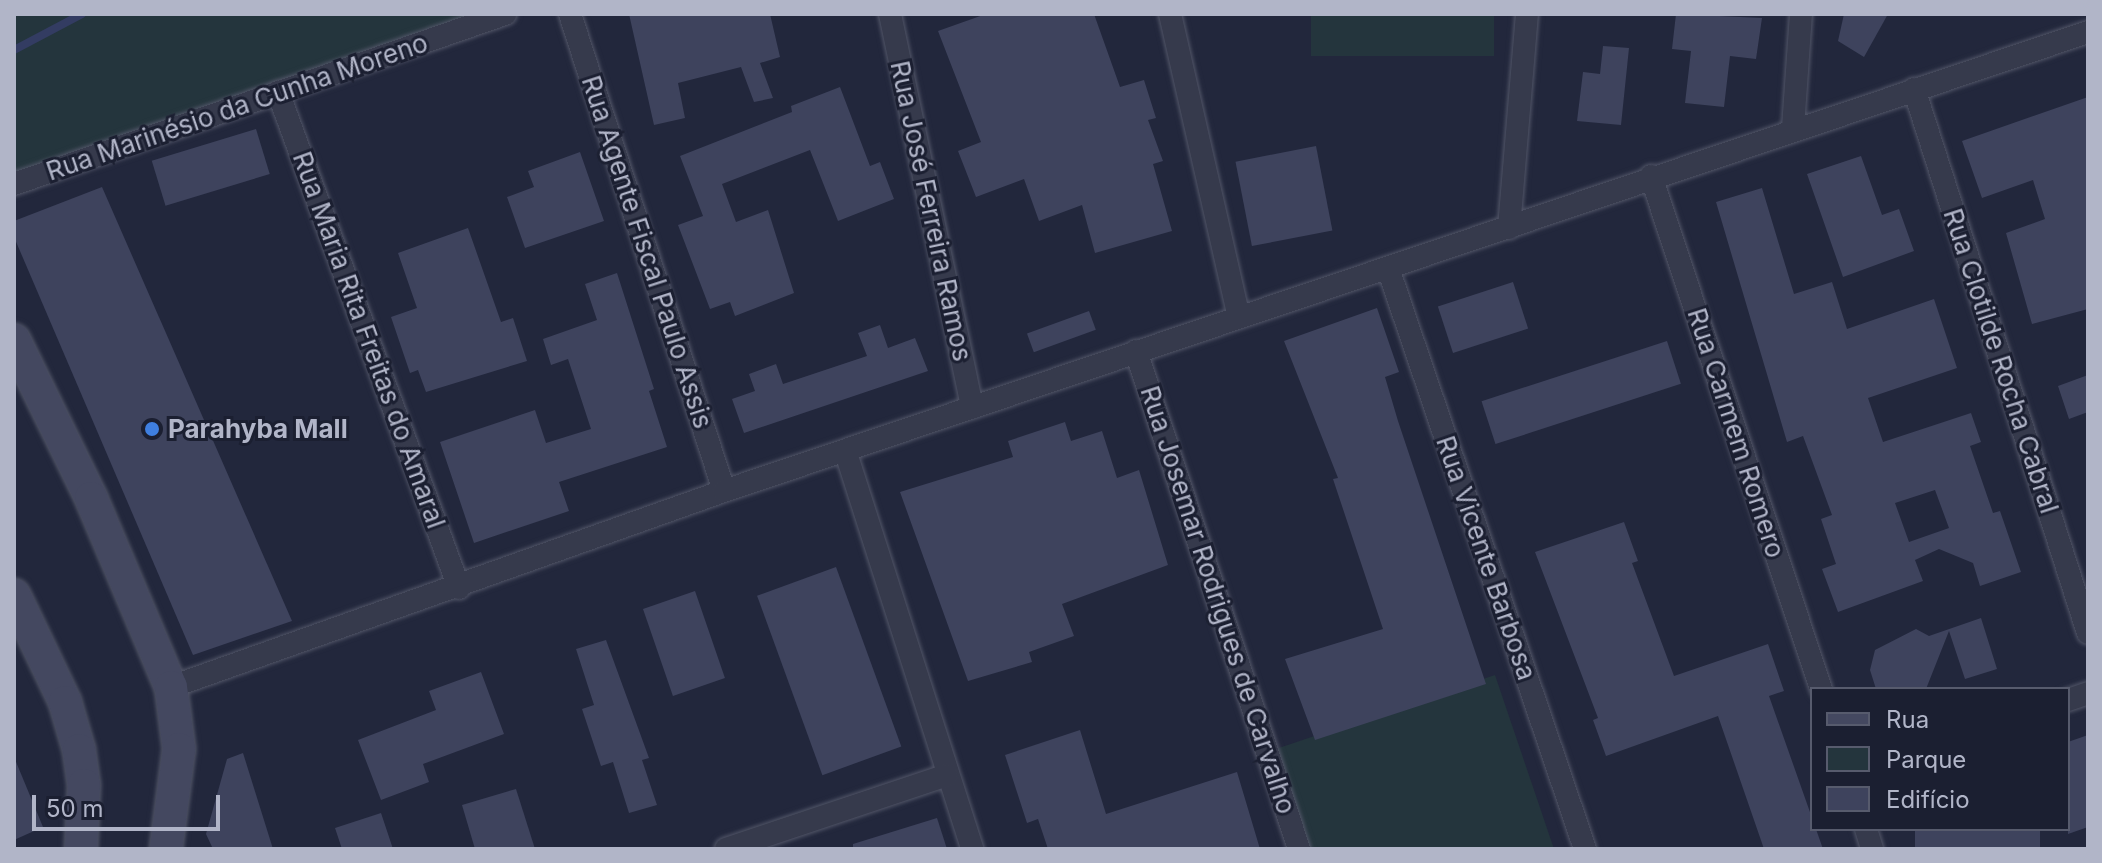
<!DOCTYPE html>
<meta charset="utf-8">
<style>
body{margin:0}
#map{position:relative;width:2102px;height:863px;overflow:hidden;background:#22273c;font-family:Inter,sans-serif}
div>[style]{position:absolute}
.green>*{inset:0;background:#24353d;transform-origin:0 0}
.stream>*{height:8px;margin:-4px;padding:0 4px;transform-origin:4px;border-radius:4px;background:#333c62}
.building>*{inset:0;background:#3e435d;transform-origin:0 0}
.roads{filter:drop-shadow(0 0 2px #515567) drop-shadow(0 0 2px #515567)}
.minor>*{height:22px;margin:-11px;padding:0 11px;transform-origin:11px;border-radius:11px;background:#363a4c}
.secondary>*{height:32px;margin:-16px;padding:0 16px;transform-origin:16px;border-radius:16px;background:#444860}
.dots>*{width:22px;height:22px;translate:-50% -50%;box-sizing:border-box;border:4px solid #1b1f31;border-radius:50%}
span{translate:-50% -50%;white-space:nowrap;text-align:center;line-height:1.15;-webkit-text-stroke:6px #1b1f31;paint-order:stroke}
.street-label{font-size:26px;color:#b1b5c8}
.poi-label{font-size:26px;color:#b1b5c8;font-weight:700}
.left{translate:0 -50%;text-align:left}
.frame{position:absolute;inset:0;border:16px solid #b1b5c8;pointer-events:none}
.legend{position:absolute;left:1810px;top:687px;width:260px;height:144px;box-sizing:border-box;background:#1b1f31;border:2px solid #575b6d;margin:0;padding:10px 14px;list-style:none;font-size:24px;color:#b1b5c8}
.legend li{display:flex;align-items:center;gap:16px;height:40px}
.legend b{width:40px;border:2px solid #575b6d}
.scale{position:absolute;left:32px;top:795px;width:188px;height:36px;box-sizing:border-box;border:4px solid #b1b5c8;border-top:0;padding-left:10px;font-size:24px;line-height:28px;white-space:nowrap;color:#b1b5c8;-webkit-text-stroke:6px #1b1f31;paint-order:stroke}
</style>
<div id="map">
<div class="green">
<div style="clip-path:polygon(14px 14px,488px 14px,14px 177px)"></div>
<div style="left:1311px;top:14px;width:183px;height:42px"></div>
<div style="clip-path:polygon(1495px 675px,1554px 849px,1306px 849px,1273px 750px)"></div>
</div>
<div class="stream">
<div style="left:14px;top:50px;width:77px;rotate:-27.9deg"></div>
</div>
<div class="building">
<div style="clip-path:polygon(629px 14px,770px 14px,780px 57px,760px 63px,773px 98px,754px 102px,741px 67px,678px 83px,685px 118px,654px 125px)"></div>
<div style="clip-path:polygon(986px 14px,1094px 14px,1120px 87px,1144px 80px,1156px 118px,1148px 120px,1163px 161px,1153px 164px,1172px 231px,1095px 253px,1082px 205px,1039px 221px,1024px 179px,976px 197px,958px 151px,981px 142px,938px 31px)"></div>
<div style="clip-path:polygon(1676px 14px,1762px 18px,1756px 59px,1730px 56px,1724px 107px,1685px 103px,1691px 51px,1672px 49px)"></div>
<div style="clip-path:polygon(1844px 14px,1888px 14px,1864px 57px,1838px 41px)"></div>
<div style="clip-path:polygon(1603px 46px,1629px 48px,1621px 125px,1577px 121px,1583px 72px,1600px 74px)"></div>
<div style="clip-path:polygon(840px 87px,870px 166px,880px 162px,894px 199px,838px 221px,810px 150px,722px 184px,736px 222px,768px 210px,794px 293px,735px 316px,730px 302px,710px 309px,678px 225px,703px 216px,680px 156px,792px 112px,791px 106px)"></div>
<div style="clip-path:polygon(2088px 97px,2088px 309px,2032px 324px,2006px 233px,2045px 219px,2033px 180px,1982px 198px,1962px 141px)"></div>
<div style="left:256px;top:129px;width:47px;height:109px;rotate:73deg"></div>
<div style="left:1316px;top:146px;width:86px;height:82px;rotate:79deg"></div>
<div style="clip-path:polygon(580px 152px,604px 221px,525px 248px,507px 197px,534px 187px,528px 171px)"></div>
<div style="clip-path:polygon(1861px 156px,1882px 215px,1899px 209px,1914px 251px,1843px 277px,1807px 174px)"></div>
<div style="clip-path:polygon(102px 187px,292px 621px,193px 655px,14px 237px,14px 221px)"></div>
<div style="clip-path:polygon(evenodd,1762px 188px,1794px 294px,1832px 282px,1847px 329px,1934px 299px,1957px 368px,1868px 398px,1883px 442px,1971px 413px,1981px 442px,1970px 446px,1993px 513px,2000px 511px,2021px 572px,1980px 586px,1973px 563px,1939px 549px,1915px 560px,1923px 581px,1838px 612px,1822px 569px,1836px 564px,1821px 519px,1832px 515px,1803px 436px,1787px 442px,1716px 202px,1762px 188px,1935px 490px,1949px 528px,1909px 542px,1895px 503px,1935px 490px)"></div>
<div style="clip-path:polygon(468px 228px,501px 322px,513px 318px,527px 361px,426px 392px,418px 370px,410px 373px,391px 317px,417px 308px,398px 253px)"></div>
<div style="clip-path:polygon(617px 273px,654px 389px,649px 391px,667px 447px,559px 482px,569px 511px,474px 543px,440px 442px,535px 410px,546px 443px,591px 429px,568px 359px,551px 365px,543px 339px,597px 320px,585px 284px)"></div>
<div style="left:1513px;top:282px;width:49px;height:79px;rotate:72deg"></div>
<div style="clip-path:polygon(1377px 308px,1399px 372px,1385px 377px,1398px 421px,1486px 684px,1315px 740px,1285px 659px,1383px 629px,1333px 479px,1338px 478px,1284px 341px)"></div>
<div style="left:1089px;top:311px;width:20px;height:66px;rotate:70deg"></div>
<div style="clip-path:polygon(880px 325px,888px 348px,915px 338px,928px 371px,744px 433px,732px 399px,755px 391px,749px 374px,776px 364px,783px 384px,867px 356px,858px 333px)"></div>
<div style="left:1667px;top:341px;width:45px;height:195px;rotate:72deg"></div>
<div style="clip-path:polygon(2088px 375px,2088px 412px,2069px 419px,2058px 386px)"></div>
<div style="clip-path:polygon(1065px 422px,1071px 441px,1102px 431px,1117px 478px,1139px 470px,1168px 565px,1062px 604px,1074px 636px,1029px 652px,1032px 662px,968px 681px,900px 492px,1013px 457px,1008px 441px)"></div>
<div style="clip-path:polygon(1624px 522px,1638px 561px,1632px 563px,1674px 676px,1768px 644px,1784px 691px,1769px 696px,1823px 849px,1764px 849px,1718px 716px,1606px 756px,1593px 720px,1598px 718px,1535px 552px)"></div>
<div style="left:836px;top:567px;width:191px;height:84px;rotate:70deg"></div>
<div style="left:695px;top:591px;width:92px;height:55px;rotate:71deg"></div>
<div style="clip-path:polygon(1981px 618px,1997px 669px,1965px 679px,1949px 631px,1926px 689px,1876px 689px,1870px 670px,1875px 650px,1916px 629px,1929px 636px)"></div>
<div style="clip-path:polygon(606px 640px,649px 758px,642px 760px,657px 805px,629px 813px,613px 762px,601px 766px,582px 709px,594px 705px,576px 649px)"></div>
<div style="clip-path:polygon(481px 672px,504px 734px,423px 764px,429px 782px,381px 800px,358px 740px,436px 710px,429px 691px)"></div>
<div style="clip-path:polygon(1080px 730px,1106px 814px,1237px 772px,1260px 849px,1048px 849px,1038px 819px,1027px 823px,1005px 755px)"></div>
<div style="clip-path:polygon(2088px 735px,2088px 827px,2068px 834px,2068px 742px)"></div>
<div style="clip-path:polygon(243px 753px,273px 849px,213px 849px,206px 834px,227px 759px)"></div>
<div style="clip-path:polygon(14px 757px,43px 827px,14px 840px)"></div>
<div style="clip-path:polygon(516px 789px,535px 849px,475px 849px,462px 805px)"></div>
<div style="clip-path:polygon(381px 813px,393px 849px,342px 849px,335px 828px)"></div>
<div style="clip-path:polygon(937px 818px,947px 849px,853px 849px,853px 844px)"></div>
<div style="left:1915px;top:829px;width:125px;height:21px"></div>
</div>
<div class="roads">
<div class="minor">
<div style="left:570px;top:14px;width:501px;rotate:72.11deg"></div>
<div style="left:890px;top:14px;width:402px;rotate:78.2deg"></div>
<div style="left:1170px;top:14px;width:311px;rotate:77.2deg"></div>
<div style="left:1914px;top:89px;width:571px;rotate:72.26deg"></div>
<div style="left:278px;top:92px;width:528px;rotate:69.95deg"></div>
<div style="left:1793px;top:128px;width:114px;rotate:-86deg"></div>
<div style="left:1651px;top:176px;width:540px;rotate:71.67deg"></div>
<div style="left:14px;top:184px;width:520px;rotate:-19.1deg"></div>
<div style="left:1509px;top:228px;width:215px;rotate:-85.2deg"></div>
<div style="left:1388px;top:268px;width:613px;rotate:71.27deg"></div>
<div style="left:1136px;top:351px;width:524px;rotate:71.88deg"></div>
<div style="left:846px;top:453px;width:416px;rotate:72.3deg"></div>
<div style="left:171px;top:687px;width:587px;rotate:-19.52deg"></div>
<div style="left:724px;top:491px;width:1439px;rotate:-18.6deg"></div>
<div style="left:2068px;top:700px;width:21px;rotate:-19deg"></div>
<div style="left:1866px;top:829px;width:21px;rotate:73deg"></div>
<div style="left:726px;top:849px;width:233px;rotate:-18.5deg"></div>
</div>
<div class="secondary">
<div style="left:14px;top:340px;width:176px;rotate:64deg"></div>
<div style="left:91px;top:498px;width:205px;rotate:67.1deg"></div>
<div style="left:171px;top:687px;width:63px;rotate:82.6deg"></div>
<div style="left:179px;top:749px;width:101px;rotate:97.4deg"></div>
<div style="left:14px;top:595px;width:119px;rotate:64.5deg"></div>
<div style="left:65px;top:702px;width:50px;rotate:73.7deg"></div>
<div style="left:79px;top:750px;width:35px;rotate:82deg"></div>
<div style="left:84px;top:785px;width:64px;rotate:92.7deg"></div>
</div>
</div>
<div class="dots">
<div style="left:152px;top:429px;background:#3f7fe0"></div>
</div>
<div class="street-label">
<span style="left:237px;top:107px;rotate:-19deg">Rua Marinésio da Cunha Moreno</span>
<span style="left:931px;top:211px;rotate:78deg">Rua José Ferreira Ramos</span>
<span style="left:647px;top:252px;rotate:72deg">Rua Agente Fiscal Paulo Assis</span>
<span style="left:369px;top:340px;rotate:70deg">Rua Maria Rita Freitas do Amaral</span>
<span style="left:2001px;top:361px;rotate:72deg">Rua Clotilde Rocha Cabral</span>
<span style="left:1736px;top:433px;rotate:72deg">Rua Carmem Romero</span>
<span style="left:1486px;top:558px;rotate:71deg">Rua Vicente Barbosa</span>
<span style="left:1218px;top:600px;rotate:72deg">Rua Josemar Rodrigues de Carvalho</span>
</div>
<div class="poi-label">
<span class="left" style="left:168px;top:429px">Parahyba Mall</span>
</div>
<div class="frame"></div>
<ul class="legend">
<li><b style="height:10px;background:#444860"></b>Rua</li>
<li><b style="height:22px;background:#24353d"></b>Parque</li>
<li><b style="height:22px;background:#3e435d"></b>Edifício</li>
</ul>
<div class="scale">50 m</div>
</div>
